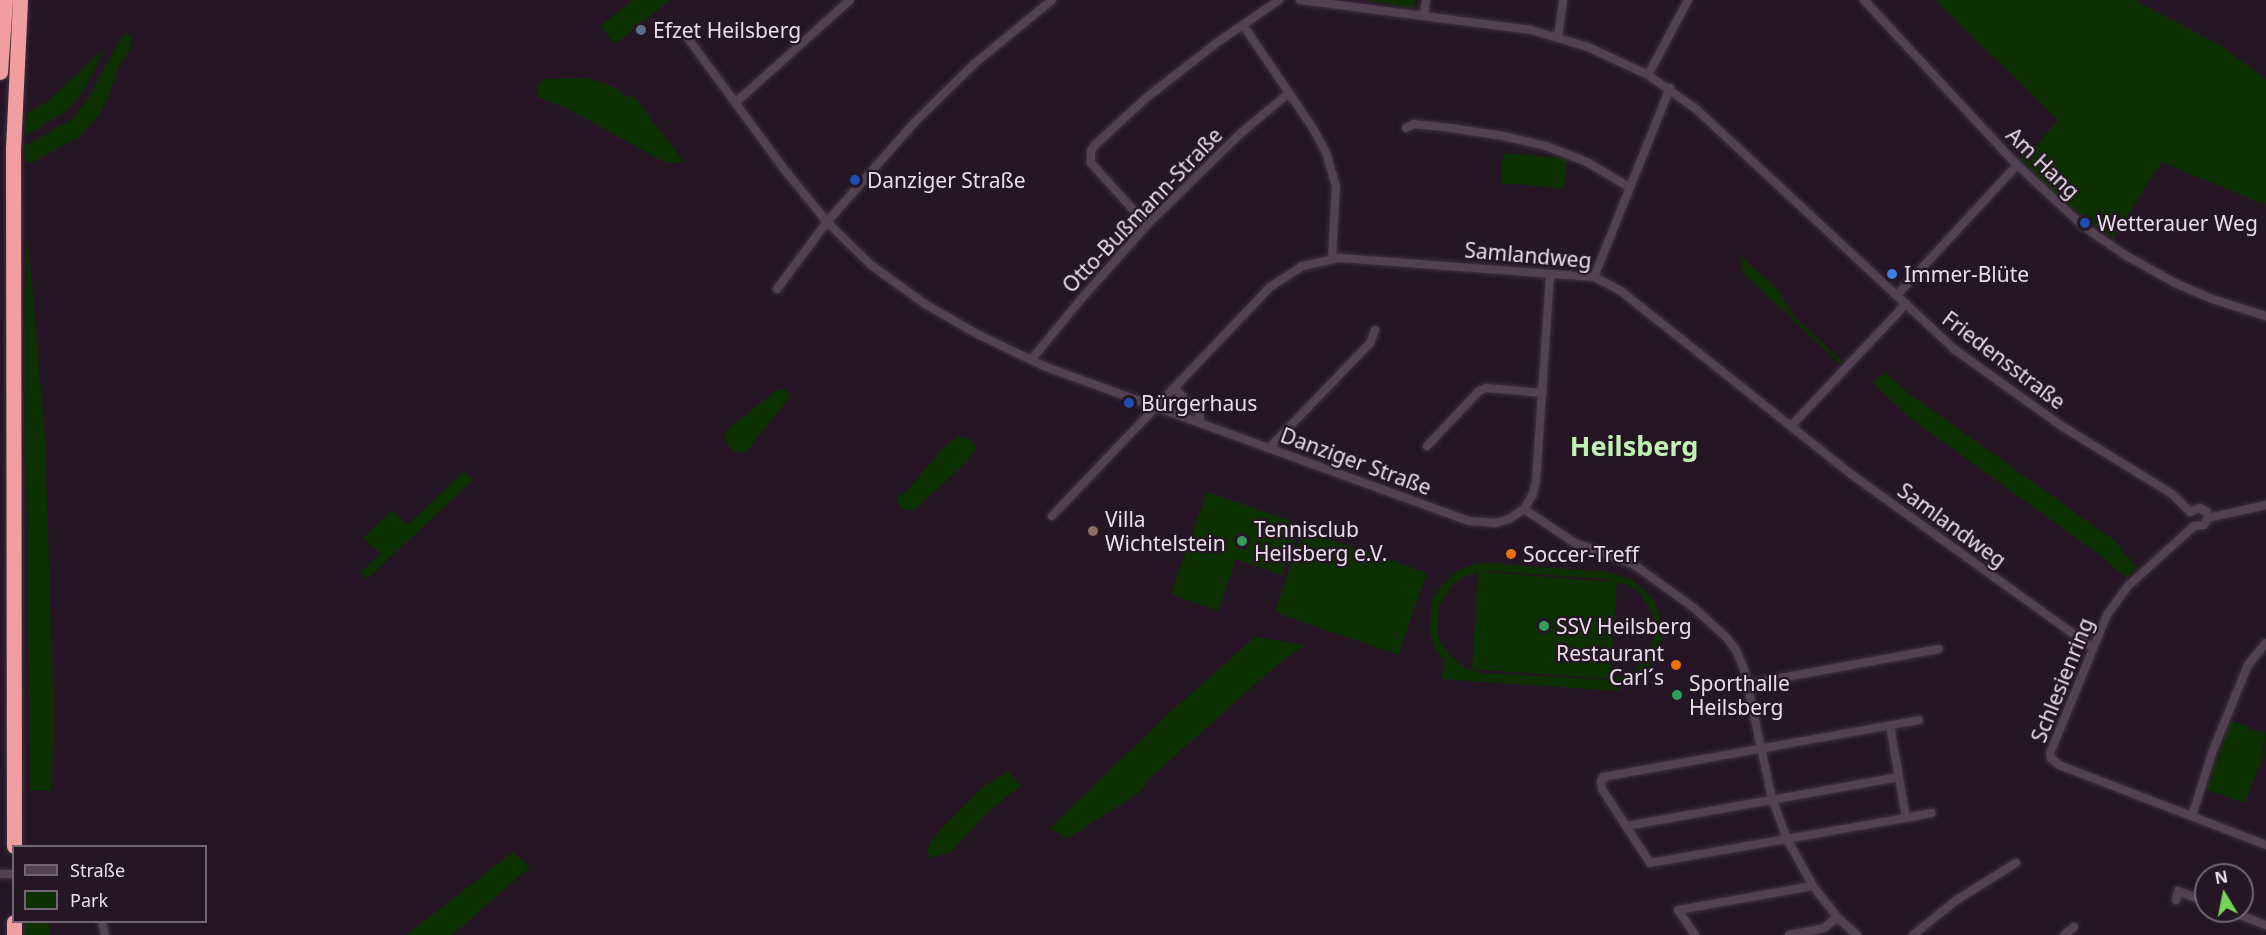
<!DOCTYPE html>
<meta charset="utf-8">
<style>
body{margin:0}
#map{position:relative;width:2266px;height:935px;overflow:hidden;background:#251525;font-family:"Noto Sans",sans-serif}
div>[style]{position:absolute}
.green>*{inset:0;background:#0d3001;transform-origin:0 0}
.roads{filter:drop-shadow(0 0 2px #3d323e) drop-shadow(0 0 2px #3d323e)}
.street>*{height:8px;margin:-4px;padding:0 4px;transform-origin:4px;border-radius:4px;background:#534053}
.highway>*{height:15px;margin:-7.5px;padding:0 7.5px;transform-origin:7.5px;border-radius:7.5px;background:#f29ea0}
.dots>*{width:16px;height:16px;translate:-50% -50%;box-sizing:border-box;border:3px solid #251525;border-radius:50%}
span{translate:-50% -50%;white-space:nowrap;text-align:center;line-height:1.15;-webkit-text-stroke:4.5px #251525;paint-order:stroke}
.poi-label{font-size:21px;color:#e9dde9}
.left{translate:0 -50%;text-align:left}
.right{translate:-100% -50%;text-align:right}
.street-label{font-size:21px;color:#e9dde9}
.district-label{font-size:27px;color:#c0f3b3;font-weight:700}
.legend{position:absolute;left:12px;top:845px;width:195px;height:78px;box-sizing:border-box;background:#251525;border:2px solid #736573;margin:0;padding:8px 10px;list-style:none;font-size:18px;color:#e9dde9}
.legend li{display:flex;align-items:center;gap:12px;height:30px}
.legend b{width:30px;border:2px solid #736573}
.north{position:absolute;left:2194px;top:863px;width:60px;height:60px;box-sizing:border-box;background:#251525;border:2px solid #736573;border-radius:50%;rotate:350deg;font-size:16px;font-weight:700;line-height:24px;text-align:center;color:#e9dde9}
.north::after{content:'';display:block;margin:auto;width:21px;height:27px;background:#75d25b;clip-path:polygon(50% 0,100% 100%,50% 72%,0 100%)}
</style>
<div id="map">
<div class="green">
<div style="clip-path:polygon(633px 0,670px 0,615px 44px,600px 26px)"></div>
<div style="clip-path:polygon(1365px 0,1415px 0,1414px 8px)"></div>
<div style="clip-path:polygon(1935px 0,2134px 0,2220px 45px,2266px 79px,2266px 205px,2161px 162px,2113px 239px,2062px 200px,2018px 158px,2032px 150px,2058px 120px)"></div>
<div style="clip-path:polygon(126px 34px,132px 36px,130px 49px,119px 66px,108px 98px,99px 115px,79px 137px,31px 163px,25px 160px,24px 146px,73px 119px,89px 97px,119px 41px)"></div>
<div style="clip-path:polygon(106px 47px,84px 90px,68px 110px,26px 136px,27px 113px,47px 102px)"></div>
<div style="clip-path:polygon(586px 78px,611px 86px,629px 98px,633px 95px,684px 162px,666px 163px,568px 109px,538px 97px,537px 88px,544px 79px)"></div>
<div style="left:1503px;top:153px;width:64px;height:30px;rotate:5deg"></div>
<div style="clip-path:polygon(27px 228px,45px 438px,54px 721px,51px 791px,30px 790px,25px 362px)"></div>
<div style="clip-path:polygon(1740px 255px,1777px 289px,1793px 315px,1842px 361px,1840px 364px,1743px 273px)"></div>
<div style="clip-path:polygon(1885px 372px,1907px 392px,2115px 541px,2137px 568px,2126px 578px,2101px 556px,1910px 418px,1873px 383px)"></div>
<div style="clip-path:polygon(778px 389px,786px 389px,791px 395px,745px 453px,735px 452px,729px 447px,724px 438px,728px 429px)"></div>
<div style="clip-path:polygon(958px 436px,972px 440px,976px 448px,968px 461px,913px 511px,901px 508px,897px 503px,898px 496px,906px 492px,947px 444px)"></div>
<div style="clip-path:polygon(464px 471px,473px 480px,367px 579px,360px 572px,381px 554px,363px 538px,392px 510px,408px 525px)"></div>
<div style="clip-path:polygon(1207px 492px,1300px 524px,1282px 575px,1236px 559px,1218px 611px,1171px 594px)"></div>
<div style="left:1303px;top:530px;width:131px;height:87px;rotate:19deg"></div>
<div style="clip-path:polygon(evenodd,1489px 563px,1609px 572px,1633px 580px,1654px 600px,1661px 622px,1661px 640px,1651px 664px,1641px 676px,1621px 686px,1620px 691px,1442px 679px,1444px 661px,1435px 648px,1429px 632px,1432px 600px,1440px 587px,1456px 572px,1474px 564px,1489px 563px,1489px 571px,1605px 579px,1629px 585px,1640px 593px,1653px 615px,1655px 627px,1650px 652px,1634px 671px,1610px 680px,1483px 673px,1470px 670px,1459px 664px,1441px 644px,1437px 632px,1439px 606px,1453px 584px,1464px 577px,1478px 572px,1472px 669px,1610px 679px,1617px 582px,1481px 572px,1489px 571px)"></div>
<div style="clip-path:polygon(1255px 637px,1305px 645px,1278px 664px,1149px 779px,1140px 792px,1067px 839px,1050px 828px,1167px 715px)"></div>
<div style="clip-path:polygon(2231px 720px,2266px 735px,2262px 750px,2265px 751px,2245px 803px,2207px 790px)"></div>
<div style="clip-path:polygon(1008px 771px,1021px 785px,983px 817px,951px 852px,930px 858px,928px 850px,931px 841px,946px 824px,983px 787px)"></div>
<div style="clip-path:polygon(513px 852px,530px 867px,452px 935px,406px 935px)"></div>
<div style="left:25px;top:922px;width:24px;height:13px"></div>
</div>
<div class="roads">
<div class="street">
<div style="left:1300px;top:0;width:233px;rotate:7.4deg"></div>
<div style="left:1531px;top:30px;width:59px;rotate:16.6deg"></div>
<div style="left:1588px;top:47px;width:66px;rotate:25deg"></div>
<div style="left:1648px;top:75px;width:59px;rotate:35.3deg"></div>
<div style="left:1696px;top:109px;width:352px;rotate:42.9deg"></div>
<div style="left:1954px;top:349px;width:130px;rotate:35.6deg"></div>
<div style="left:2060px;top:425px;width:132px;rotate:31.6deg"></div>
<div style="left:2172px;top:494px;width:25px;rotate:45deg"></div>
<div style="left:1864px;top:0;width:221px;rotate:47.2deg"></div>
<div style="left:2014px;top:162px;width:94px;rotate:42.8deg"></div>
<div style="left:2083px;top:226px;width:51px;rotate:34.6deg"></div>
<div style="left:2125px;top:255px;width:57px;rotate:29.2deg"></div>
<div style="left:2175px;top:283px;width:40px;rotate:23.4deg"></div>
<div style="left:2212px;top:299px;width:57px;rotate:17.5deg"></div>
<div style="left:1424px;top:15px;width:15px;rotate:-82deg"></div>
<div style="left:1243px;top:25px;width:123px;rotate:55.9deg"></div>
<div style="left:1312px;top:127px;width:29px;rotate:61deg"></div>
<div style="left:1326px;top:152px;width:35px;rotate:74deg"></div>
<div style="left:1336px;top:186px;width:72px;rotate:93.2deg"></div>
<div style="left:687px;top:37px;width:164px;rotate:53.7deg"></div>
<div style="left:784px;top:169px;width:68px;rotate:50.9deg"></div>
<div style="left:827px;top:222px;width:62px;rotate:44.3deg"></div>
<div style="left:871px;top:265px;width:67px;rotate:35.8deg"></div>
<div style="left:925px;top:304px;width:62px;rotate:29.9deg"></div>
<div style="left:979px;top:335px;width:74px;rotate:25.5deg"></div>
<div style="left:1046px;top:367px;width:450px;rotate:20deg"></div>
<div style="left:1469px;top:521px;width:26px;rotate:4deg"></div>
<div style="left:1495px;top:523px;width:15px;rotate:-16deg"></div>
<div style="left:1509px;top:519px;width:18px;rotate:-34deg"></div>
<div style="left:1524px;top:509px;width:17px;rotate:-59deg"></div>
<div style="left:1533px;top:494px;width:13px;rotate:-77deg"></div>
<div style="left:1536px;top:481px;width:207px;rotate:-86.1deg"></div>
<div style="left:1558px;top:37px;width:37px;rotate:-82deg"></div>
<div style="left:1648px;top:75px;width:85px;rotate:-61.9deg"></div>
<div style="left:735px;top:103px;width:154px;rotate:-41.8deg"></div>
<div style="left:1406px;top:128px;width:9px;rotate:-27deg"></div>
<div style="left:1414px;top:124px;width:37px;rotate:6deg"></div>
<div style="left:1451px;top:128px;width:53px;rotate:8.7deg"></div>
<div style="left:1503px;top:136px;width:44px;rotate:13.1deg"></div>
<div style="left:1546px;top:146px;width:44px;rotate:21.3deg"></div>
<div style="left:1587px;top:162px;width:49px;rotate:30.8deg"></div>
<div style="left:1147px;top:225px;width:84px;rotate:-132.1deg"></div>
<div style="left:1091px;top:163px;width:12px;rotate:-90deg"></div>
<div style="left:1091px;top:151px;width:7px;rotate:-56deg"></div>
<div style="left:1095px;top:145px;width:69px;rotate:-42.7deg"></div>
<div style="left:1146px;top:98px;width:88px;rotate:-38deg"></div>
<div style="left:1215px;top:44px;width:78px;rotate:-34.5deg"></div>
<div style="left:1594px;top:277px;width:204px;rotate:-68.1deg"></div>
<div style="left:777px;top:289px;width:84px;rotate:-53.3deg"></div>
<div style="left:827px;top:222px;width:132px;rotate:-48.7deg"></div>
<div style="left:914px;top:123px;width:84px;rotate:-44.5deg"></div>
<div style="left:974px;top:64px;width:101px;rotate:-39.4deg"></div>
<div style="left:1897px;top:295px;width:177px;rotate:-47.3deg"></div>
<div style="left:1031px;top:360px;width:80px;rotate:-50.6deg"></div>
<div style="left:1082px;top:298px;width:98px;rotate:-48.3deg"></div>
<div style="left:1147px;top:225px;width:133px;rotate:-44.4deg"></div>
<div style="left:1242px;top:132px;width:61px;rotate:-39.7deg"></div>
<div style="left:1174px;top:388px;width:35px;rotate:45deg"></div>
<div style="left:1199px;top:413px;width:10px;rotate:84deg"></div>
<div style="left:1791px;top:426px;width:168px;rotate:-46.7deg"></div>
<div style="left:1427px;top:446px;width:76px;rotate:-46.6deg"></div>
<div style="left:1479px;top:391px;width:8px;rotate:-23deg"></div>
<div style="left:1486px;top:388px;width:57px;rotate:5deg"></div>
<div style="left:1269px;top:448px;width:146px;rotate:-46.1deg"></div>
<div style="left:1370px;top:343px;width:14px;rotate:-69deg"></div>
<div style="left:2266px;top:505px;width:59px;rotate:167.4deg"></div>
<div style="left:2208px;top:518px;width:8px;rotate:120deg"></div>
<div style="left:2204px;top:525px;width:10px;rotate:174deg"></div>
<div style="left:2194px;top:526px;width:89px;rotate:137.7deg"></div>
<div style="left:2128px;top:586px;width:36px;rotate:126deg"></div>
<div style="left:2107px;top:615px;width:149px;rotate:112.4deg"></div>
<div style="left:2050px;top:753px;width:5px;rotate:79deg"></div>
<div style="left:2051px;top:758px;width:11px;rotate:41deg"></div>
<div style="left:2059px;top:765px;width:222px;rotate:21.1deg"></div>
<div style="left:1524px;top:509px;width:61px;rotate:33.7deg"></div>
<div style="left:1575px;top:543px;width:62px;rotate:19.9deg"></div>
<div style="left:1633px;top:564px;width:75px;rotate:35.8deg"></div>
<div style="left:1694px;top:608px;width:43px;rotate:42.2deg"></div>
<div style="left:1726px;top:637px;width:16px;rotate:52deg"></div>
<div style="left:1736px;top:650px;width:21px;rotate:67deg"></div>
<div style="left:1744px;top:669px;width:132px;rotate:77.8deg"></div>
<div style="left:1772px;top:798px;width:44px;rotate:69.9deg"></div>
<div style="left:1787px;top:839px;width:54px;rotate:61deg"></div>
<div style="left:1813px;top:886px;width:39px;rotate:52deg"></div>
<div style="left:1837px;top:917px;width:27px;rotate:42deg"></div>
<div style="left:2190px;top:512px;width:11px;rotate:-22deg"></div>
<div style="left:2200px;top:508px;width:8px;rotate:30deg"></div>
<div style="left:2207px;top:512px;width:6px;rotate:81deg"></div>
<div style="left:1052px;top:516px;width:316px;rotate:-46.4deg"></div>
<div style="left:1270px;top:287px;width:38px;rotate:-33deg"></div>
<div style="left:1302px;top:266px;width:39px;rotate:-12deg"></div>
<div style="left:1340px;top:258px;width:255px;rotate:4.3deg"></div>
<div style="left:1594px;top:277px;width:30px;rotate:27deg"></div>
<div style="left:1621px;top:291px;width:294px;rotate:38.5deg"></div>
<div style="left:1851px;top:474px;width:297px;rotate:35.7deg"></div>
<div style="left:1748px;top:684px;width:194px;rotate:-10.4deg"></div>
<div style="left:1890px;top:726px;width:52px;rotate:80deg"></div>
<div style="left:1899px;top:777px;width:277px;rotate:169.8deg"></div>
<div style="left:1626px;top:826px;width:44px;rotate:57deg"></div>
<div style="left:1650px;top:863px;width:260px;rotate:-10deg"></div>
<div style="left:1906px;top:818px;width:42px;rotate:-99.7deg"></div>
<div style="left:2192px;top:816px;width:66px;rotate:-72.4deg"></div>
<div style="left:2212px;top:753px;width:95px;rotate:-67.8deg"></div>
<div style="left:2248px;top:665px;width:28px;rotate:-51deg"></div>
<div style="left:1906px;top:818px;width:26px;rotate:-11deg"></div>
<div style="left:1626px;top:826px;width:44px;rotate:-123deg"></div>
<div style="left:1602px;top:789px;width:8px;rotate:-97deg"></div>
<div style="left:1601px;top:781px;width:4px;rotate:-63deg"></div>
<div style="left:1603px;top:777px;width:321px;rotate:-10.2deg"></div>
<div style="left:0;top:874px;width:14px"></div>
<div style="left:2176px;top:900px;width:9px;rotate:-77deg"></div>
<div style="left:2178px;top:891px;width:30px;rotate:21deg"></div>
<div style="left:2229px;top:911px;width:40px;rotate:21deg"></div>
<div style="left:102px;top:922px;width:13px;rotate:77deg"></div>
<div style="left:1695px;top:935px;width:30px;rotate:-124deg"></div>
<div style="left:1678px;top:910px;width:137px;rotate:-10.1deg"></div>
<div style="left:1789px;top:935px;width:36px;rotate:-11deg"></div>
<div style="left:1824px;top:928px;width:17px;rotate:-40deg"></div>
<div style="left:1913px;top:935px;width:54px;rotate:-39deg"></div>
<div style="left:1955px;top:901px;width:72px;rotate:-31.9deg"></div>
<div style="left:2064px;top:935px;width:13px;rotate:-39deg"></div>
</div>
<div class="highway">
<div style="left:0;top:72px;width:72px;rotate:-86deg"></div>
<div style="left:14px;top:846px;width:697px;rotate:-90.08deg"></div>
<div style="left:13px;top:149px;width:149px;rotate:-87.3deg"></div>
<div style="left:14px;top:922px;width:13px;rotate:90deg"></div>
</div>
</div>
<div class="dots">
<div style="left:641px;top:30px;background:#5c6f8a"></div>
<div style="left:855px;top:180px;background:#1a4fb4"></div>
<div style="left:2085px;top:223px;background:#1a4fb4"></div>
<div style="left:1892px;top:274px;background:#3f7fe0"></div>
<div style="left:1129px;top:403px;background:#1a4fb4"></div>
<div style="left:1093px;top:531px;background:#8d6e63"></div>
<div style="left:1242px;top:541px;background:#2e9e5b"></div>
<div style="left:1511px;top:554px;background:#e8710a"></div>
<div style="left:1544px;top:626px;background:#2e9e5b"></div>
<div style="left:1676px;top:665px;background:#e8710a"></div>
<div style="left:1677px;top:695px;background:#2e9e5b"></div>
</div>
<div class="poi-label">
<span class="left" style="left:653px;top:30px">Efzet Heilsberg</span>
<span class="left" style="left:867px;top:180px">Danziger Straße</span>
<span class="left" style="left:2097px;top:223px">Wetterauer Weg</span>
<span class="left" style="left:1904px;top:274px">Immer-Blüte</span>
<span class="left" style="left:1141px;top:403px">Bürgerhaus</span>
<span class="left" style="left:1105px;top:531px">Villa<br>Wichtelstein</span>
<span class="left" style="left:1254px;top:541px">Tennisclub<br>Heilsberg e.V.</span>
<span class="left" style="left:1523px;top:554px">Soccer-Treff</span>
<span class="left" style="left:1556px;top:626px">SSV Heilsberg</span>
<span class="right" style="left:1664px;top:665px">Restaurant<br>Carl´s</span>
<span class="left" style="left:1689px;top:695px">Sporthalle<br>Heilsberg</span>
</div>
<div class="street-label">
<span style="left:2043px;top:163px;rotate:44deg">Am Hang</span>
<span style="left:1142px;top:210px;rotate:-46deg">Otto-Bußmann-Straße</span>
<span style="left:1528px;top:255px;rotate:5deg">Samlandweg</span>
<span style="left:2004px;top:360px;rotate:37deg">Friedensstraße</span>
<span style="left:1356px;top:461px;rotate:20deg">Danziger Straße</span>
<span style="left:1952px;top:525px;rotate:36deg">Samlandweg</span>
<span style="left:2062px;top:680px;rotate:-68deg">Schlesienring</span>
</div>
<div class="district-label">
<span style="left:1634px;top:446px">Heilsberg</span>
</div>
<ul class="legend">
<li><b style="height:8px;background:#534053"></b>Straße</li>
<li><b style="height:16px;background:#0d3001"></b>Park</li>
</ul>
<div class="north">N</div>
</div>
